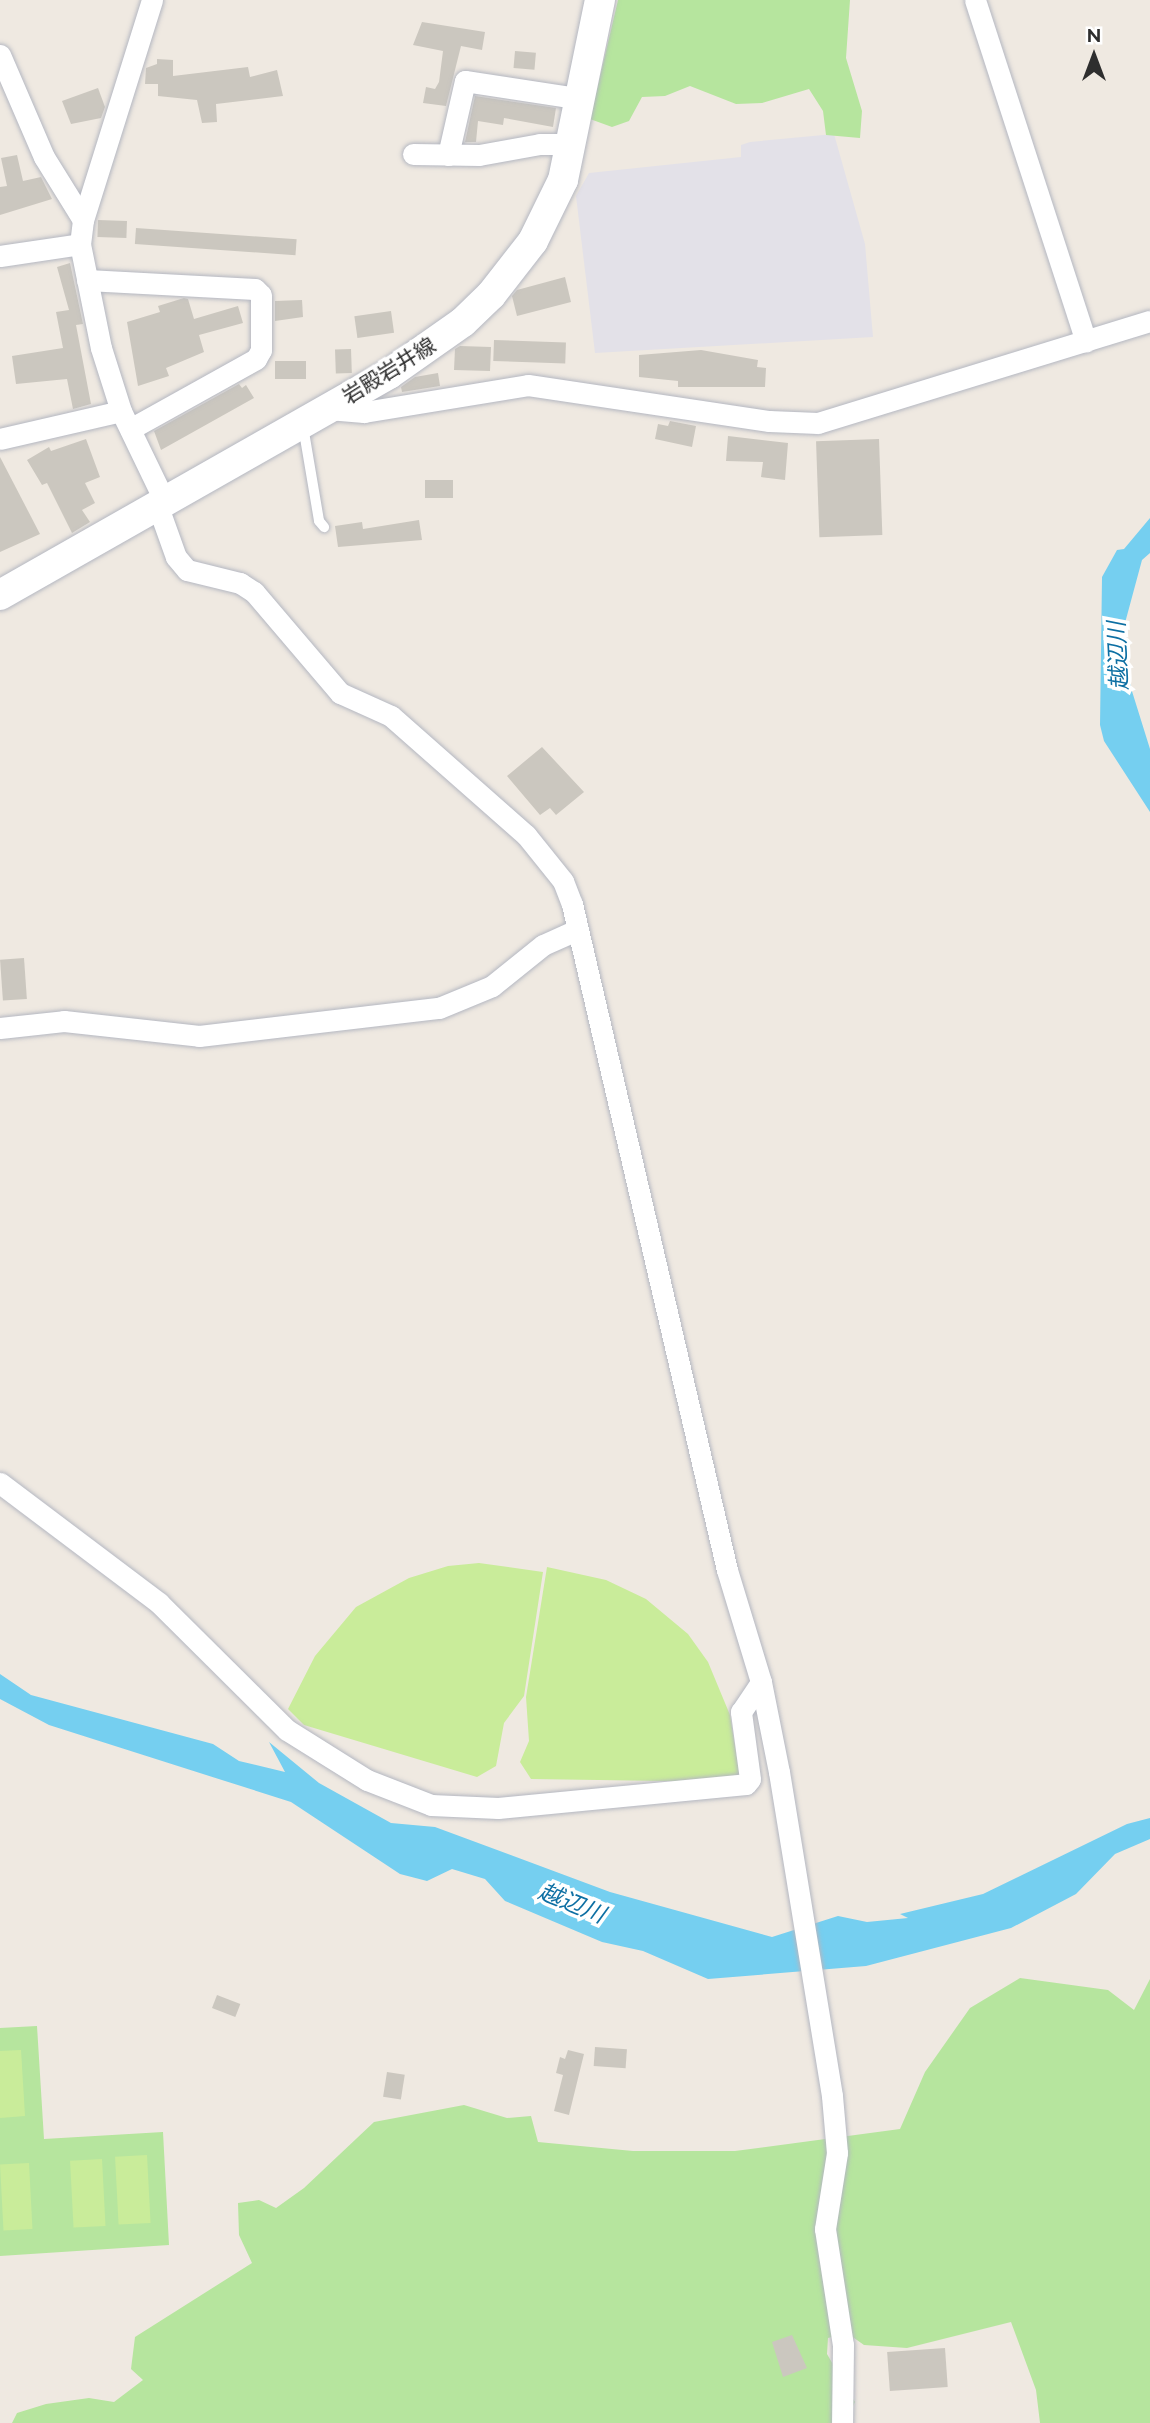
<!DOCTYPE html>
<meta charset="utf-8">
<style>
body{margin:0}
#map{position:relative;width:1150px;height:2423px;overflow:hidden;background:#efe9e1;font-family:Raleway,"Noto Sans JP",sans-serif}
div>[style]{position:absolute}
.industrial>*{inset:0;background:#e3e1e8}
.green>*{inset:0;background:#b6e59e}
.pitch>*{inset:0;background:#c9ec9a;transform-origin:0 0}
.water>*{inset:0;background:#75cff0}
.building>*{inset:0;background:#cbc7bf;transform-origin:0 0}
.roads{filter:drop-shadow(0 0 2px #b4b7c1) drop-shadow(0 0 2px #b4b7c1)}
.lane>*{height:10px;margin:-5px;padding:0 5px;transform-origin:5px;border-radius:5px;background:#fff}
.street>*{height:21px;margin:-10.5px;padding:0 10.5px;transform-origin:10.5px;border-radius:10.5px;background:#fff}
.secondary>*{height:30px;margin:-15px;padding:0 15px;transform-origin:15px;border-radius:15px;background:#fff}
span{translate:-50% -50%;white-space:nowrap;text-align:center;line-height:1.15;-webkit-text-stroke:7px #fff;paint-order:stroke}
.street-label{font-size:21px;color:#2e2e2e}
.water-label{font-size:23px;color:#0d6fa3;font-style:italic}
.north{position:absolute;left:1059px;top:21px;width:70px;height:70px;-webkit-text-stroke:5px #fff;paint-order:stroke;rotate:0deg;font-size:19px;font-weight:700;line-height:28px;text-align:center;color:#2e2e2e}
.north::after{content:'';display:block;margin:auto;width:24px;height:32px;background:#2e2e2e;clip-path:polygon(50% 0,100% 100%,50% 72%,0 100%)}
</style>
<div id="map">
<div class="industrial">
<div style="clip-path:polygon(834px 134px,865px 244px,873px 337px,595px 353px,576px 196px,589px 173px,741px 157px,741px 145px,750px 142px)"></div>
</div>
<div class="green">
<div style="clip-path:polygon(618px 0,850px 0,846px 58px,862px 111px,860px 138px,826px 135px,823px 111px,809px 89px,762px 103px,736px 104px,690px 86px,665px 96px,642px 97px,629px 121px,612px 127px,590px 119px)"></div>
<div style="clip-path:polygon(1020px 1978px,1108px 1990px,1134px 2010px,1150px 1979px,1150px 2423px,1040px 2423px,1036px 2390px,1011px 2322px,907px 2348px,864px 2345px,847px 2333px,828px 2338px,827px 2354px,855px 2402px,845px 2423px,12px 2423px,17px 2413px,46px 2404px,89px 2398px,114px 2402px,143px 2380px,131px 2369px,135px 2337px,252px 2263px,239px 2235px,238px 2203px,259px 2200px,276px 2208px,304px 2188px,374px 2122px,464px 2105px,507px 2118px,531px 2116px,538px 2142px,633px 2151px,735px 2151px,900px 2129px,925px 2072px,970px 2008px)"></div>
<div style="clip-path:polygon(37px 2026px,44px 2139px,163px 2132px,169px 2245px,0 2256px,0 2028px)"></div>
</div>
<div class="pitch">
<div style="clip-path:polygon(479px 1563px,543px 1572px,524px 1696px,504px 1723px,496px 1766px,477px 1777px,304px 1725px,288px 1709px,315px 1656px,356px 1607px,409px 1578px,448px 1566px)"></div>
<div style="clip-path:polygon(547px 1567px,606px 1580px,646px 1599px,688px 1634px,708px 1662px,730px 1715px,740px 1777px,733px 1782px,531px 1779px,520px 1762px,529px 1741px,526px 1697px)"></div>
<div style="clip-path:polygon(21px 2050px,25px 2116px,0 2118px,0 2051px)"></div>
<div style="left:147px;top:2155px;width:68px;height:32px;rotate:87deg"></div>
<div style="left:102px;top:2159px;width:67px;height:32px;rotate:87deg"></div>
<div style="left:29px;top:2163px;width:66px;height:29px;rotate:87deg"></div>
</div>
<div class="water">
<div style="clip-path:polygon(1150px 518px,1150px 553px,1142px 560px,1125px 623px,1131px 688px,1150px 749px,1150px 812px,1104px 741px,1100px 725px,1102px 577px,1117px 550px,1124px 549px)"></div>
<div style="clip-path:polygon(0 1674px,31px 1695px,213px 1744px,239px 1761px,285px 1772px,269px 1742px,319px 1783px,391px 1823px,435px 1827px,610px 1892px,772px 1937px,838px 1916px,867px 1922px,908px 1918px,900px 1914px,983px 1894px,1127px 1824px,1150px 1818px,1150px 1839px,1115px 1854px,1076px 1894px,1011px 1928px,866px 1966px,708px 1979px,643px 1951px,602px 1942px,505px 1901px,485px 1879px,452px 1869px,427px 1881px,400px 1874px,291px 1802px,49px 1725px,0 1699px)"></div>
</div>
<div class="building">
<div style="clip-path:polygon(422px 22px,485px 32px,482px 50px,461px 46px,446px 106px,423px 103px,426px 87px,435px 89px,439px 82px,443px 51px,413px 45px)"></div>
<div style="left:515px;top:51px;width:21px;height:17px;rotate:5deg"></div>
<div style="clip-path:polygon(157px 59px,173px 60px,173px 76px,248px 67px,250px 77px,277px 70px,283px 96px,216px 104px,217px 122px,202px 123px,197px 100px,158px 96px,158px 84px,145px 84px,146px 68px,157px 64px)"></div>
<div style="clip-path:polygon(98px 88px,105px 107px,101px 118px,71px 124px,62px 101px)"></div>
<div style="clip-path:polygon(475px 96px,556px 108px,553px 127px,504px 118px,503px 125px,478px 121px,476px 142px,465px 142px)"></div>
<div style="clip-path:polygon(17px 155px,23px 181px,41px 177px,52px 199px,0 215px,0 187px,7px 186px,1px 158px)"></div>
<div style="left:98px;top:220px;width:29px;height:17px;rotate:2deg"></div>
<div style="left:136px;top:228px;width:161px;height:16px;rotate:4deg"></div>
<div style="clip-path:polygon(70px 263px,83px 324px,76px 325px,91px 404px,73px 409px,67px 379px,16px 384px,12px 356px,63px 348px,56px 312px,69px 310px,57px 267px)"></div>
<div style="clip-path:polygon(565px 277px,571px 302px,517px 316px,512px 296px,517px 290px)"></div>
<div style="clip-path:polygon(184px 298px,188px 299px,194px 319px,238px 306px,243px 323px,199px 335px,204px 352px,166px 368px,169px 376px,138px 386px,127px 322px,160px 312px,158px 306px)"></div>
<div style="clip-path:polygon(302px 300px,303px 317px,275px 321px,275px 301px)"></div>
<div style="left:391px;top:311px;width:22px;height:37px;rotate:82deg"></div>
<div style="left:494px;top:340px;width:72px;height:21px;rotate:2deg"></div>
<div style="clip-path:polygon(460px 346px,491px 347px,490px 371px,454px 370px,455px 349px)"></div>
<div style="left:351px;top:349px;width:24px;height:16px;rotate:88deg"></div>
<div style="clip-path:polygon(701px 350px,758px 360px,757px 367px,766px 368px,765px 387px,678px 387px,678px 381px,639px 377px,639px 355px)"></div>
<div style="left:306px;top:361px;width:18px;height:31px;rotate:90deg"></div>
<div style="clip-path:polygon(438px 373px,440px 386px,402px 392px,401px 387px,415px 377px)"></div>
<div style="clip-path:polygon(239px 384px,242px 388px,246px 385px,254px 398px,161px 450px,154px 431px)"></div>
<div style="clip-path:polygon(670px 421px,696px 426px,692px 447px,655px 439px,658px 424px,668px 426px)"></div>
<div style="clip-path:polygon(728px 436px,788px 443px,785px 480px,761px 477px,763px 462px,726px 461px)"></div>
<div style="clip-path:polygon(86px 439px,100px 477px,85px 483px,95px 503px,82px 510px,90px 522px,72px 533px,47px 483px,42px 485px,27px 460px,49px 447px,51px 451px)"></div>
<div style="left:879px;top:439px;width:96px;height:63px;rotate:88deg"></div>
<div style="clip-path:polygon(0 457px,40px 534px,0 552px)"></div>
<div style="left:425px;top:480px;width:28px;height:18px"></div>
<div style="clip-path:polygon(419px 520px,422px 540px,338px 547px,335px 526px,362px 522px,363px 529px)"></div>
<div style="clip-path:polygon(542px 747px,584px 792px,556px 815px,550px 808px,540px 815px,507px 776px)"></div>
<div style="left:24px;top:958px;width:41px;height:24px;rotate:86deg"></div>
<div style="left:217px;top:1995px;width:25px;height:14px;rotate:21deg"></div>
<div style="left:595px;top:2047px;width:32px;height:19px;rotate:4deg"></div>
<div style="clip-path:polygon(568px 2050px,584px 2054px,569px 2115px,554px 2111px,563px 2075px,556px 2073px,560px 2057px,565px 2059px)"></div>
<div style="left:387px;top:2072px;width:18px;height:25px;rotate:9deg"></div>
<div style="clip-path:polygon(792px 2335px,807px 2368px,783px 2377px,772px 2342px)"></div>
<div style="left:945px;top:2348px;width:39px;height:58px;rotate:86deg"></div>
</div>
<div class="roads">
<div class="lane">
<div style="left:303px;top:426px;width:96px;rotate:80.4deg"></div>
<div style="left:319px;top:521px;width:8px;rotate:50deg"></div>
</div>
<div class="street">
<div style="left:152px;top:0;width:231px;rotate:107.4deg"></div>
<div style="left:83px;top:220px;width:24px;rotate:97deg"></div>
<div style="left:80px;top:244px;width:106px;rotate:78.6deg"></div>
<div style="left:101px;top:348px;width:66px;rotate:72.4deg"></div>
<div style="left:121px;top:411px;width:99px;rotate:64.2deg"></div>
<div style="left:975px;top:0;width:359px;rotate:72deg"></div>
<div style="left:0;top:55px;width:111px;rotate:66.7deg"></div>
<div style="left:44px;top:157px;width:74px;rotate:58.2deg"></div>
<div style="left:413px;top:154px;width:66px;rotate:0.9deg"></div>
<div style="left:479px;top:155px;width:62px;rotate:-10.2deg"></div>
<div style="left:540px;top:144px;width:33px"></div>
<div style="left:448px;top:155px;width:76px;rotate:-77.1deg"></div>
<div style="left:465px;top:81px;width:119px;rotate:8.7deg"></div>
<div style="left:0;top:256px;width:81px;rotate:-8.5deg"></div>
<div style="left:87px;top:280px;width:168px;rotate:3.1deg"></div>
<div style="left:255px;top:289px;width:8px;rotate:45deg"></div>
<div style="left:261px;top:295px;width:55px;rotate:90deg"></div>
<div style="left:261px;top:350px;width:10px;rotate:119deg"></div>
<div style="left:256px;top:359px;width:144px;rotate:150.9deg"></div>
<div style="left:328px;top:409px;width:36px;rotate:5deg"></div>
<div style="left:364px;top:412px;width:166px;rotate:-9.3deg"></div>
<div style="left:528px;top:385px;width:244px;rotate:8.5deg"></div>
<div style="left:769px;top:421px;width:49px;rotate:2.3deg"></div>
<div style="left:818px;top:423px;width:347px;rotate:-17.1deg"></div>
<div style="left:0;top:439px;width:124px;rotate:-13deg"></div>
<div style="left:157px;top:504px;width:56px;rotate:70.3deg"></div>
<div style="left:176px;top:557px;width:17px;rotate:50deg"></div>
<div style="left:187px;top:570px;width:55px;rotate:13.8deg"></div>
<div style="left:240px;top:583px;width:17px;rotate:33deg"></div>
<div style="left:254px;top:592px;width:133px;rotate:49.6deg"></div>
<div style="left:340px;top:693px;width:56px;rotate:24.3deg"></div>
<div style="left:391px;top:716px;width:180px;rotate:41.4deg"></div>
<div style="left:526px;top:835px;width:59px;rotate:51.2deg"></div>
<div style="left:563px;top:881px;width:25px;rotate:69deg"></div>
<div style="left:572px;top:904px;width:684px;rotate:76.9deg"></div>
<div style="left:727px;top:1570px;width:117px;rotate:73.1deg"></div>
<div style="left:761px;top:1682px;width:92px;rotate:78.7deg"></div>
<div style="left:779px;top:1772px;width:328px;rotate:80.7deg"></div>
<div style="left:832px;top:2096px;width:57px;rotate:85deg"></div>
<div style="left:837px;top:2153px;width:77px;rotate:99deg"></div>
<div style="left:825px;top:2229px;width:117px;rotate:81.2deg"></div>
<div style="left:843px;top:2345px;width:78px;rotate:90.7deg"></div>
<div style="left:0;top:1028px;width:64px;rotate:-6.2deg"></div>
<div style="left:64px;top:1021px;width:136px;rotate:6.3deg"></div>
<div style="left:199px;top:1036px;width:242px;rotate:-6.7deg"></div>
<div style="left:439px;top:1008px;width:57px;rotate:-22.5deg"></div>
<div style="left:492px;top:986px;width:65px;rotate:-38.8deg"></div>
<div style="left:543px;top:945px;width:37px;rotate:-24deg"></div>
<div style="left:0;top:1483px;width:199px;rotate:37deg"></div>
<div style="left:159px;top:1603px;width:180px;rotate:44.8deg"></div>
<div style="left:287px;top:1730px;width:94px;rotate:32deg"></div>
<div style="left:367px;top:1780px;width:69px;rotate:21.3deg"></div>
<div style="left:431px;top:1805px;width:67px;rotate:2.6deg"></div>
<div style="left:498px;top:1808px;width:249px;rotate:-5.5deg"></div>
<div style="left:746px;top:1784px;width:6px;rotate:-51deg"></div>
<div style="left:750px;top:1779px;width:68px;rotate:-97.7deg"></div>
<div style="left:741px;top:1712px;width:36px;rotate:-56deg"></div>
</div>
<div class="secondary">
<div style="left:0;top:595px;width:447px;rotate:-29.6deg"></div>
<div style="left:389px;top:374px;width:90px;rotate:-35.1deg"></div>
<div style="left:463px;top:322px;width:39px;rotate:-44deg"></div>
<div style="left:491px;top:295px;width:68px;rotate:-52.1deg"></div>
<div style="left:533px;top:241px;width:68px;rotate:-63.8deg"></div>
<div style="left:563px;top:180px;width:184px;rotate:-78.4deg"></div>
</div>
</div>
<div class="street-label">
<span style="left:389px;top:371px;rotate:-32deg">岩殿岩井線</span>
</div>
<div class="water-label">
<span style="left:1118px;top:656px;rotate:-93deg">越辺川</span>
<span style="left:572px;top:1903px;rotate:22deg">越辺川</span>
</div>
<div class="north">N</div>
</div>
